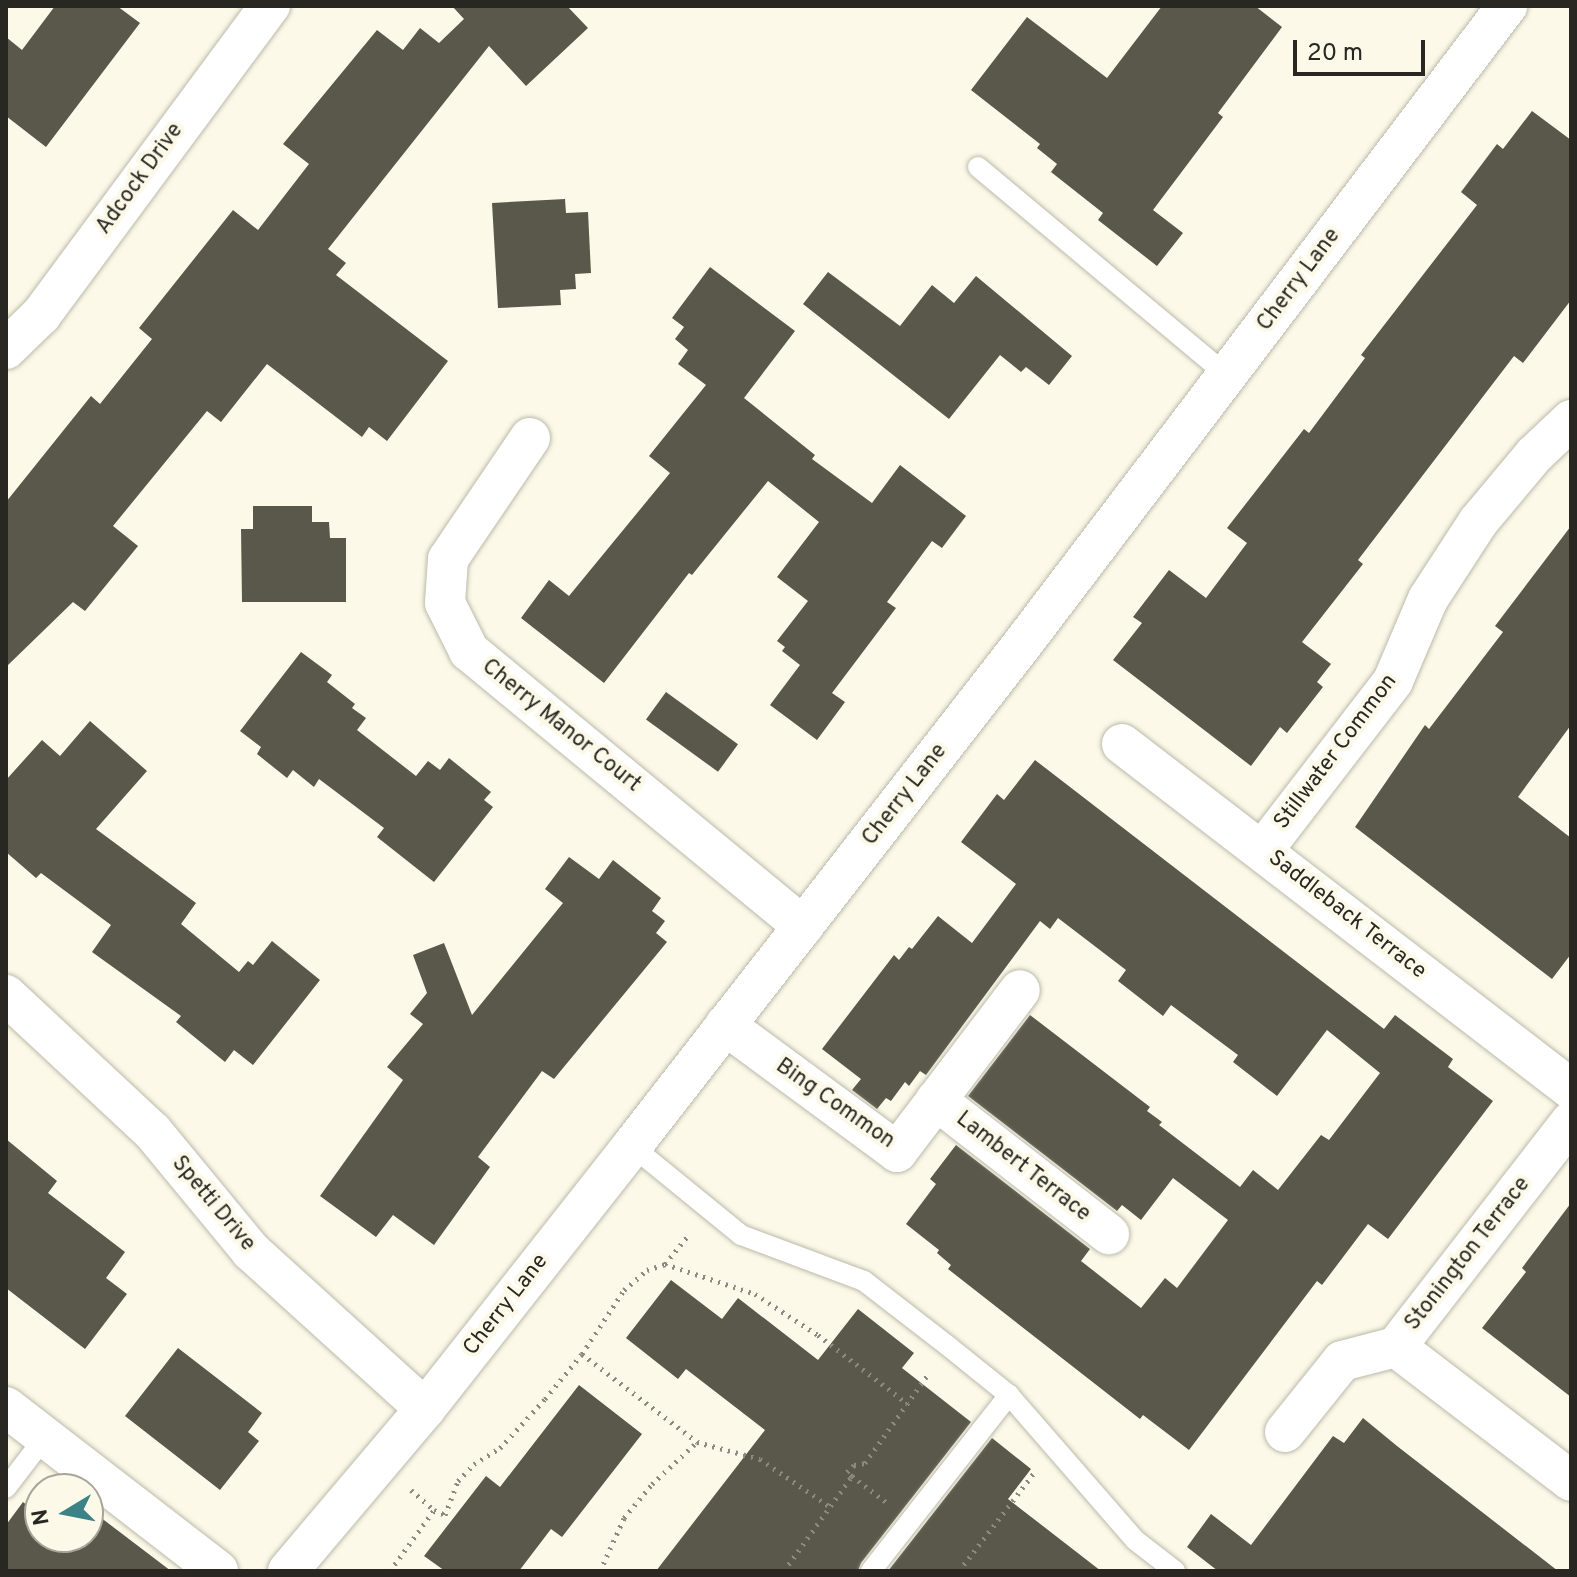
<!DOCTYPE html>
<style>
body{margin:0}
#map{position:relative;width:1577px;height:1577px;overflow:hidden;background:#fcf9e9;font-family:Overpass,sans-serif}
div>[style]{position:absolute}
.building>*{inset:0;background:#5a584a;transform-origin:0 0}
.path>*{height:5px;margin-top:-2.5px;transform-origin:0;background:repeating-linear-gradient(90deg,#8c8a80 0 2px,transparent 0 8px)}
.roads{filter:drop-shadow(0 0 2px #bcbaaa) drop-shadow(0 0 2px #bcbaaa)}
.lane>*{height:20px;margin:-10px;padding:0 10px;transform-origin:10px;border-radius:10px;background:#fff}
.street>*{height:40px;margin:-20px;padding:0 20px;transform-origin:20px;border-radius:20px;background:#fff}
span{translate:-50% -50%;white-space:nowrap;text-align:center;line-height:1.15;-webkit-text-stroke:8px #fcf9e9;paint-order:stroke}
.street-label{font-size:22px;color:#282721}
.frame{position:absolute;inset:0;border:8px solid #282721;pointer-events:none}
.north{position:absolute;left:24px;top:1473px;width:80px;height:80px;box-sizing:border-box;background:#fcf9e9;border:2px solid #a7a599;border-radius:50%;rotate:260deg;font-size:22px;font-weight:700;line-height:32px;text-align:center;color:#282721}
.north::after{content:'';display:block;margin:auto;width:28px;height:36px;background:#3b8386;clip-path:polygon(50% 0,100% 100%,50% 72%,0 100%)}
.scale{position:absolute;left:1293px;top:40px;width:132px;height:36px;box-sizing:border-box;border:4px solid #282721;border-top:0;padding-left:10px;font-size:24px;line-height:28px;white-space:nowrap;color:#282721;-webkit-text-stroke:6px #fcf9e9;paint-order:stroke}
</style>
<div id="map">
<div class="building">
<div style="clip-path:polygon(55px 6px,117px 6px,140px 23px,46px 147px,6px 116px,6px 37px,22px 50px)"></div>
<div style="clip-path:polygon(452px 6px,567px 6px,588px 28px,526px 86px,489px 46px,328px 249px,346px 263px,336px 275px,448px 361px,387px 441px,369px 427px,362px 437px,267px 364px,221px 422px,207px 411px,113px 526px,138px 546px,85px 611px,73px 602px,6px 667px,6px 502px,91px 396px,100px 404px,152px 339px,139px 328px,233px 210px,258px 230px,309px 164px,283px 144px,377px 30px,403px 50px,420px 28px,439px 43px,464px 19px)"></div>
<div style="clip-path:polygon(1162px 6px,1255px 6px,1282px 27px,1218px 113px,1223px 117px,1153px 210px,1183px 233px,1157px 266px,1098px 220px,1103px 213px,1051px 172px,1057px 164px,1037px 148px,1040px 144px,971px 90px,1027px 17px,1107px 78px)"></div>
<div style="clip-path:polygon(1532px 111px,1571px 140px,1571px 300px,1523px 363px,1514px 356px,1358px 560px,1363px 564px,1302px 642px,1331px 664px,1317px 682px,1323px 687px,1287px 733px,1280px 727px,1251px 766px,1113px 660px,1142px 623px,1133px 617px,1169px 570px,1206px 598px,1247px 543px,1227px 528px,1304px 429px,1309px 433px,1365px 358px,1361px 355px,1477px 205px,1461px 192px,1497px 144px,1503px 149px)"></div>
<div style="clip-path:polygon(565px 199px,566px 213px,588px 212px,591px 273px,575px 274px,576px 289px,560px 290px,561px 305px,498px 308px,492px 203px)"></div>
<div style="clip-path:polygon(710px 267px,795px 331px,744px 398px,815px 455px,812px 459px,872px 503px,900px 465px,966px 516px,942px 548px,932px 541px,887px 602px,896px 608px,832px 693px,845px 702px,817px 740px,770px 705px,800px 665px,782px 651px,785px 647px,777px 641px,808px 601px,777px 577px,819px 522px,768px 481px,692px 575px,689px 573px,604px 683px,521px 618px,549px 580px,569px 596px,670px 473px,649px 456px,706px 385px,678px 364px,688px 350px,675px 339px,684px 327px,672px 318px)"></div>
<div style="clip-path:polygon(828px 272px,900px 326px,932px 285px,954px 303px,976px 276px,1072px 356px,1049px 385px,1026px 367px,1021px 372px,1000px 355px,949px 419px,803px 304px)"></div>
<div style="clip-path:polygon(253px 506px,312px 506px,312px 522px,329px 522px,330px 538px,346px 538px,346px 602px,242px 602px,241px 529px,253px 529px)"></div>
<div style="clip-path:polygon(1571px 526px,1571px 725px,1518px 797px,1571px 838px,1571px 954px,1552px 979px,1355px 827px,1425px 725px,1429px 729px,1503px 632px,1495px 626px)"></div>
<div style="clip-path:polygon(301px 652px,332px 675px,327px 682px,355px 704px,352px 708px,366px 718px,357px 730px,416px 776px,428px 761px,440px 770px,449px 758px,491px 792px,484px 800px,493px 807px,434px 882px,377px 837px,384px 828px,319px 779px,314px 787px,293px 770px,287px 778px,257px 754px,261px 747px,240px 731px)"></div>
<div style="left:666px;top:692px;width:89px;height:34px;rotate:36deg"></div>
<div style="clip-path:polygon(90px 721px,147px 771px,96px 829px,196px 903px,181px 924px,239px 972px,248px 961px,253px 965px,272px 941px,320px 980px,253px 1065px,234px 1050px,225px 1062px,176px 1022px,181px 1016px,92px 952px,111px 925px,41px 873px,36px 878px,6px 852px,6px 780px,42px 740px,60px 756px)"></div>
<div style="clip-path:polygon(1035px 760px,1384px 1029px,1395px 1015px,1453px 1059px,1448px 1067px,1493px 1101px,1388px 1239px,1368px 1224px,1322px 1285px,1317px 1281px,1189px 1450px,1143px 1415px,1140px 1419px,948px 1269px,951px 1265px,937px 1253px,939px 1250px,906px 1224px,936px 1184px,930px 1179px,956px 1145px,1090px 1249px,1081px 1261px,1141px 1308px,1165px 1278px,1177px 1288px,1228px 1220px,1173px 1178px,1141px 1220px,1122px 1205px,1117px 1211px,968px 1096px,1030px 1015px,1150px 1107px,1147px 1111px,1162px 1122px,1159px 1125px,1240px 1187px,1253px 1170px,1278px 1190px,1321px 1135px,1329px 1140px,1380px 1073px,1327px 1030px,1277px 1096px,1233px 1062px,1238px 1055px,1171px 1005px,1163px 1016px,1118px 981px,1126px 970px,1058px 918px,1050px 929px,1040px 921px,926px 1075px,920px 1071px,909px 1086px,905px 1082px,891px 1101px,886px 1098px,877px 1109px,852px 1090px,861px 1079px,822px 1049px,894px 955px,899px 960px,909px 947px,912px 949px,938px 916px,972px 943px,1016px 884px,961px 842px,997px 794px,1004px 800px)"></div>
<div style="clip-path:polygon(569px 857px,599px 879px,613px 860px,661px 898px,652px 911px,665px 921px,656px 933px,667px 942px,554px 1079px,542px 1071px,478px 1157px,490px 1167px,434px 1245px,393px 1215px,376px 1237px,320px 1196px,403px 1080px,387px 1067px,423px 1024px,410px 1014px,427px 993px,413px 955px,444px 943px,472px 1015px,563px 903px,545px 889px)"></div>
<div style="clip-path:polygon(6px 1139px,57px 1181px,48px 1193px,125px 1252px,106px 1278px,127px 1294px,85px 1349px,6px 1288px)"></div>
<div style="clip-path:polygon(1571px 1203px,1571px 1397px,1482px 1328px,1526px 1272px,1522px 1268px)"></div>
<div style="clip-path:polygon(671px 1280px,722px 1319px,738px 1298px,818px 1360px,858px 1309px,914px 1353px,902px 1368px,971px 1422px,861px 1563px,858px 1571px,656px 1571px,765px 1430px,686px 1369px,678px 1379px,626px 1338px)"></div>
<div style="clip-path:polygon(178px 1348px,262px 1413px,248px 1432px,259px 1441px,220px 1490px,125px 1416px)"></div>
<div style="clip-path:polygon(579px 1385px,642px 1434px,562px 1537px,551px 1529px,519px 1571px,445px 1571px,424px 1556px,486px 1476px,500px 1487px)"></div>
<div style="clip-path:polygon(1363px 1418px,1397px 1446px,1558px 1571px,1218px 1571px,1187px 1547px,1211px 1514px,1251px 1545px,1333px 1436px,1344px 1443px)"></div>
<div style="clip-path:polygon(992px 1438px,1031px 1469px,1008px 1499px,1101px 1571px,888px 1571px)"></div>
<div style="clip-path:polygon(23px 1502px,40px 1516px,40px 1537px,67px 1537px,78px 1546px,100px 1517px,171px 1571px,6px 1571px,6px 1525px)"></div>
</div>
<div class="path">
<div style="left:665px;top:1264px;width:38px;rotate:-51deg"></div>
<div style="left:582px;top:1354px;width:145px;rotate:37.4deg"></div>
<div style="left:697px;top:1442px;width:65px;rotate:15.1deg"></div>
<div style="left:760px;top:1459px;width:83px;rotate:34.3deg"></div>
<div style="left:852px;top:1476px;width:43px;rotate:37.4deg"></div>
<div style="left:411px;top:1490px;width:30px;rotate:41deg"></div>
<div style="left:390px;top:1571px;width:75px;rotate:-54.2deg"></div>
<div style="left:434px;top:1510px;width:12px;rotate:24deg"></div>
<div style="left:445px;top:1515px;width:36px;rotate:-69deg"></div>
<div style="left:458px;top:1481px;width:23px;rotate:-47deg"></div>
<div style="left:474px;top:1464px;width:31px;rotate:-32deg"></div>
<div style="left:500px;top:1448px;width:67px;rotate:-47.4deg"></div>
<div style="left:545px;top:1399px;width:58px;rotate:-50.6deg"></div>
<div style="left:582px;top:1354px;width:77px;rotate:-56.7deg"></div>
<div style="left:624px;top:1290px;width:30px;rotate:-41deg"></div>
<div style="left:647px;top:1270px;width:19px;rotate:-18deg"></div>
<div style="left:665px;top:1264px;width:95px;rotate:18.4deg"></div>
<div style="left:755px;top:1294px;width:75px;rotate:33.1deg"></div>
<div style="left:818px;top:1335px;width:113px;rotate:37.5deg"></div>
<div style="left:600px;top:1571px;width:58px;rotate:-65.6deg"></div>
<div style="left:624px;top:1518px;width:44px;rotate:-50.5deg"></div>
<div style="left:652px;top:1484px;width:62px;rotate:-43deg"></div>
<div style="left:784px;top:1571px;width:117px;rotate:-54.4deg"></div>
<div style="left:852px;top:1476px;width:6px;rotate:-141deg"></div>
<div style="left:847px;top:1472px;width:10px;rotate:-45deg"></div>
<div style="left:854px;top:1465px;width:11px;rotate:-10deg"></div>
<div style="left:865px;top:1463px;width:110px;rotate:-54.6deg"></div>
<div style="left:959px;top:1571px;width:123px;rotate:-52.6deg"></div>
</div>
<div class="roads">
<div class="lane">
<div style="left:978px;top:167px;width:324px;rotate:39.9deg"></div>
<div style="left:632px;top:1146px;width:141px;rotate:39.2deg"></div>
<div style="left:741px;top:1235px;width:131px;rotate:20.5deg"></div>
<div style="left:864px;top:1281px;width:106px;rotate:37.7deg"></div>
<div style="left:948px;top:1346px;width:78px;rotate:38.8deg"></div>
<div style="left:1009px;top:1395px;width:192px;rotate:49deg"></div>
<div style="left:1135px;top:1540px;width:51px;rotate:37.8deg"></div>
<div style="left:6px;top:1488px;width:64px;rotate:-52.6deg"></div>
<div style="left:871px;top:1571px;width:224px;rotate:-51.9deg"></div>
</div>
<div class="street">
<div style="left:6px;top:349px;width:49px;rotate:-44.2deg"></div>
<div style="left:41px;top:315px;width:385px;rotate:-53.5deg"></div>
<div style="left:530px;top:438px;width:146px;rotate:124.1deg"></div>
<div style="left:448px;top:559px;width:44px;rotate:93.9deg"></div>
<div style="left:445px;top:603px;width:54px;rotate:63.4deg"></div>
<div style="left:469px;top:651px;width:433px;rotate:39.5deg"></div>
<div style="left:1122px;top:744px;width:566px;rotate:37.54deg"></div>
<div style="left:1263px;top:850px;width:213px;rotate:-52.4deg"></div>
<div style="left:1393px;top:681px;width:89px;rotate:-66.9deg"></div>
<div style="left:1428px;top:599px;width:92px;rotate:-57deg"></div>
<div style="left:1478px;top:522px;width:87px;rotate:-50.1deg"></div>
<div style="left:1534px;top:455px;width:51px;rotate:-43.4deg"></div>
<div style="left:6px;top:995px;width:200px;rotate:43deg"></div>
<div style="left:152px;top:1131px;width:156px;rotate:50.5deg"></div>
<div style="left:251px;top:1251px;width:235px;rotate:42.2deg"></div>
<div style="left:725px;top:1025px;width:214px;rotate:36.4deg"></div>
<div style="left:897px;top:1152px;width:203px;rotate:-52.8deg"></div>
<div style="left:936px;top:1100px;width:219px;rotate:37.8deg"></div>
<div style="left:1396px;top:1347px;width:220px;rotate:37.4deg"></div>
<div style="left:6px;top:1407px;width:268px;rotate:37.7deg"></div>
<div style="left:1285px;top:1432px;width:91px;rotate:-51.2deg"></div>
<div style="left:1342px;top:1361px;width:56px;rotate:-14.5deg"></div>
<div style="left:1396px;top:1347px;width:286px;rotate:-52.2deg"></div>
<div style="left:288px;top:1571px;width:212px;rotate:-49.8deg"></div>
<div style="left:425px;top:1409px;width:335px;rotate:-51.8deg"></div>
<div style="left:632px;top:1146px;width:633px;rotate:-52.12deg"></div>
<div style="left:1021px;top:646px;width:804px;rotate:-52.79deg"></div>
</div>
</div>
<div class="street-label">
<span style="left:140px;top:179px;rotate:-54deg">Adcock Drive</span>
<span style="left:1299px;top:280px;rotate:-53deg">Cherry Lane</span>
<span style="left:561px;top:726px;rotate:39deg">Cherry Manor Court</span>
<span style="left:1336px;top:752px;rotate:-53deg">Stillwater Common</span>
<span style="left:905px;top:795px;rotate:-52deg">Cherry Lane</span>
<span style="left:1347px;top:915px;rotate:38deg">Saddleback Terrace</span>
<span style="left:835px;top:1104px;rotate:35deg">Bing Common</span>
<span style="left:1023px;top:1167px;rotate:38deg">Lambert Terrace</span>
<span style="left:213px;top:1204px;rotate:50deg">Spetti Drive</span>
<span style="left:1468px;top:1254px;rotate:-52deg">Stonington Terrace</span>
<span style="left:506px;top:1305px;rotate:-52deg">Cherry Lane</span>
</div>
<div class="frame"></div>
<div class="north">N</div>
<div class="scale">20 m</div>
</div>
